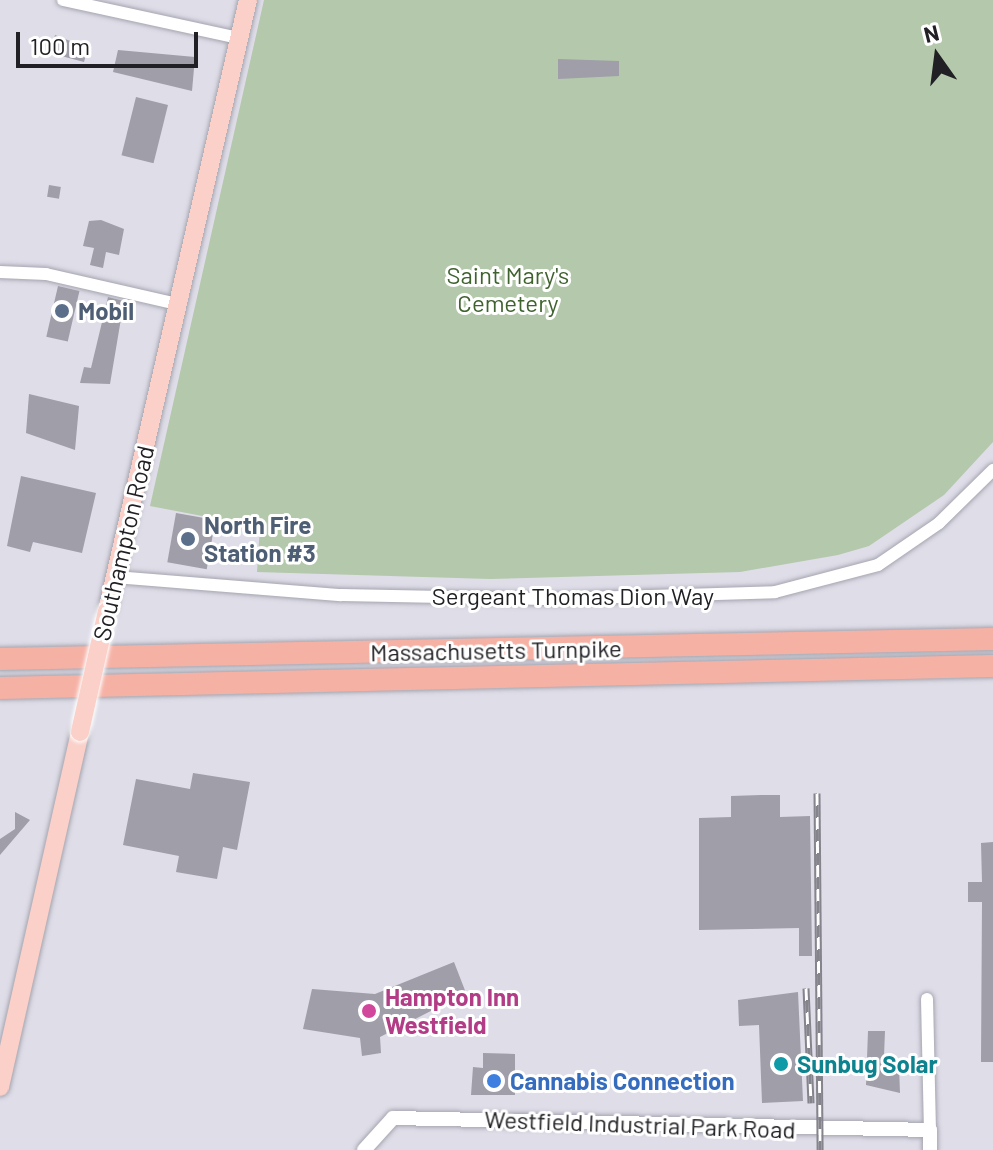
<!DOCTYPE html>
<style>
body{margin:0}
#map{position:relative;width:993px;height:1150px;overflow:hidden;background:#dedde8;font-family:Barlow,sans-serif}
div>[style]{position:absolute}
.green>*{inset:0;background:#b4c8ab}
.building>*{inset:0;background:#9f9ea9;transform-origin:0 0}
.roads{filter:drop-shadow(0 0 2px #a5a5af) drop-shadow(0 0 2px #a5a5af)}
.minor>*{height:12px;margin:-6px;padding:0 6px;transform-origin:6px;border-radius:6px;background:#fff}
.tertiary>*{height:14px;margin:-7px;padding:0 7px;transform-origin:7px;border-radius:7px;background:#fff}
.primary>*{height:18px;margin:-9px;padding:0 9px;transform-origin:9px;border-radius:9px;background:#fad0c9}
.motorway>*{height:22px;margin:-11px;padding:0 11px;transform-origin:11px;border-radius:11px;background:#f6b1a5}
.rail>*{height:7px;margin-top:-3.5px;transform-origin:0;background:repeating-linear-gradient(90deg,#fff 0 12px,#85848c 0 24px);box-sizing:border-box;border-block:2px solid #85848c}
.bridges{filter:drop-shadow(0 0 2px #fff) drop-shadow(0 0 2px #fff)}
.primary-bridge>*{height:18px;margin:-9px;padding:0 9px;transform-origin:9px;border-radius:9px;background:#fad0c9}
.dots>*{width:22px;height:22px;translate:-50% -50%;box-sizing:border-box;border:4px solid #fff;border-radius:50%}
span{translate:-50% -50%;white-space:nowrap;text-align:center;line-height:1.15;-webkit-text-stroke:6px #fff;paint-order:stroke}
.park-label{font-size:24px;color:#3f622e}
.service-label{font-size:24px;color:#4e5e75;font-weight:700}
.left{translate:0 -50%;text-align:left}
.street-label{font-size:24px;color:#212125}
.hotel-label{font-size:24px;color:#b23c85;font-weight:700}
.culture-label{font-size:24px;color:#0d838f;font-weight:700}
.shop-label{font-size:24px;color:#366cbe;font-weight:700}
.north{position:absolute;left:897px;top:16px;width:80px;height:80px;-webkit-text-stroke:6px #fff;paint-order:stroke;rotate:346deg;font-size:22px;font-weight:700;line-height:32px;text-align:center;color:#212125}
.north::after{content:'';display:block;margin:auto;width:28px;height:36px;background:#212125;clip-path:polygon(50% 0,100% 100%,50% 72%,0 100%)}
.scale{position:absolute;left:16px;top:32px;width:182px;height:36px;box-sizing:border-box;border:4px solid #212125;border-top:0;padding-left:10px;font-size:24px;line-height:28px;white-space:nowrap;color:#212125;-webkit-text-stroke:6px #fff;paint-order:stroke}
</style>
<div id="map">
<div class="green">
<div style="clip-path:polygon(264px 0,993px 0,993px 442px,944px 495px,869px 546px,838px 555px,740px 572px,490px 579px,257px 572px,260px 527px,150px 506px)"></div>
</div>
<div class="building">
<div style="clip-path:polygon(55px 35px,88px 48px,84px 62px,50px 53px)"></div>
<div style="clip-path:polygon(118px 50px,195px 57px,192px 91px,113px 72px)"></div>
<div style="clip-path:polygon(558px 59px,619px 61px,619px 76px,558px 79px)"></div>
<div style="left:136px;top:97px;width:33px;height:60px;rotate:14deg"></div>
<div style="left:49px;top:185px;width:12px;height:12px;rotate:9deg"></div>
<div style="clip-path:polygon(101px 220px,124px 229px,119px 255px,106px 252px,103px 268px,90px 265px,94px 248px,83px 246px,89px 221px)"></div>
<div style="left:58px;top:286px;width:22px;height:52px;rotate:13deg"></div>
<div style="clip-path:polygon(108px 297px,124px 301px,110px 384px,80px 383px,84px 367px,91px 368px)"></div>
<div style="clip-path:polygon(29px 394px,79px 406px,75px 450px,26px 433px)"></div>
<div style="clip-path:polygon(21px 476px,96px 493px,82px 553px,33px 542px,30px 552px,7px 546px)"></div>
<div style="left:176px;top:513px;width:40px;height:50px;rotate:10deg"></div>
<div style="clip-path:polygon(193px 773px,250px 782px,237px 850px,223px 847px,217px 879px,176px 872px,179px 856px,123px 845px,136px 779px,190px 789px)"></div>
<div style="clip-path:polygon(761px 795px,780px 795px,780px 817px,810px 816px,812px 956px,799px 956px,799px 928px,699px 930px,699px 818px,731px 817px,731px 796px)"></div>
<div style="clip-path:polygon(15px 812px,30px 820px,0 855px,0 839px,15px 829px)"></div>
<div style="clip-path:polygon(993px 842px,993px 1062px,981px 1062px,982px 902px,968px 902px,968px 882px,982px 882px,981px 843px)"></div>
<div style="clip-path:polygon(454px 962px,466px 993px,380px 1037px,381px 1053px,362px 1056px,360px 1038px,303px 1029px,312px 989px,375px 994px)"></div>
<div style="clip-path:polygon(798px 992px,803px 1101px,762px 1103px,759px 1025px,739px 1026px,738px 1000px)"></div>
<div style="clip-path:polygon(868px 1031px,885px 1031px,884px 1056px,899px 1066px,900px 1093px,866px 1085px)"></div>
<div style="clip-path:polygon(483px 1053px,515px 1054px,515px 1095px,471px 1095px,473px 1067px,483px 1068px)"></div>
</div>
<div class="roads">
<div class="minor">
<div style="left:63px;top:0;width:180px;rotate:12.2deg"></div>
<div style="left:0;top:272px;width:46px;rotate:2.5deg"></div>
<div style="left:46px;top:274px;width:134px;rotate:12.9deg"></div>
<div style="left:115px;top:577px;width:227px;rotate:4.6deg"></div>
<div style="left:341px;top:595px;width:217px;rotate:1.1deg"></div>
<div style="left:558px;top:599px;width:217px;rotate:-1.8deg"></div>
<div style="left:775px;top:592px;width:106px;rotate:-14.7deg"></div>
<div style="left:878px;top:565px;width:74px;rotate:-34.5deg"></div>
<div style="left:939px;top:523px;width:76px;rotate:-44.5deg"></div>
<div style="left:927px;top:999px;width:131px;rotate:88.7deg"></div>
</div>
<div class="tertiary">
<div style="left:364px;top:1150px;width:43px;rotate:-47.8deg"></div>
<div style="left:393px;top:1118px;width:537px;rotate:1.28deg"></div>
<div style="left:930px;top:1130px;width:20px;rotate:90deg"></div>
</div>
<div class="primary">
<div style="left:107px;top:611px;width:627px;rotate:-77.01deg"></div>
<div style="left:0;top:1087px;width:364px;rotate:-77.3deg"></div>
</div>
<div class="motorway">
<div style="left:0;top:659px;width:993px;rotate:-1.15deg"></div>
<div style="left:0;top:688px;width:993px;rotate:-1.27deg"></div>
</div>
</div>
<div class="rail">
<div style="left:817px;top:793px;width:357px;rotate:89.5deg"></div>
<div style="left:806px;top:988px;width:115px;rotate:87.5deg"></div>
</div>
<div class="bridges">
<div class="primary-bridge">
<div style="left:80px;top:732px;width:124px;rotate:-77.4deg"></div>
</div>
</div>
<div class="dots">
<div style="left:62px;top:311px;background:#5c6f8a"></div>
<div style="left:188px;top:539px;background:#5c6f8a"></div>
<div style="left:369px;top:1011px;background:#d1479c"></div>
<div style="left:781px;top:1064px;background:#0f9aa8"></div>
<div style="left:494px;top:1081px;background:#3f7fe0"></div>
</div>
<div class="park-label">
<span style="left:508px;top:289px">Saint Mary's<br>Cemetery</span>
</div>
<div class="service-label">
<span class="left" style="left:78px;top:311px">Mobil</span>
<span class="left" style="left:204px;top:539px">North Fire<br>Station #3</span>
</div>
<div class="street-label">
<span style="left:123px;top:543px;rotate:-77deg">Southampton Road</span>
<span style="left:573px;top:596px">Sergeant Thomas Dion Way</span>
<span style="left:496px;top:650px;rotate:-1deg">Massachusetts Turnpike</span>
<span style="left:640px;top:1124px;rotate:2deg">Westfield Industrial Park Road</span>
</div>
<div class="hotel-label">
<span class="left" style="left:385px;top:1011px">Hampton Inn<br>Westfield</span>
</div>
<div class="culture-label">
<span class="left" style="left:797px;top:1064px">Sunbug Solar</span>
</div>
<div class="shop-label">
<span class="left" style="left:510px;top:1081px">Cannabis Connection</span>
</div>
<div class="north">N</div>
<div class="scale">100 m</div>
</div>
